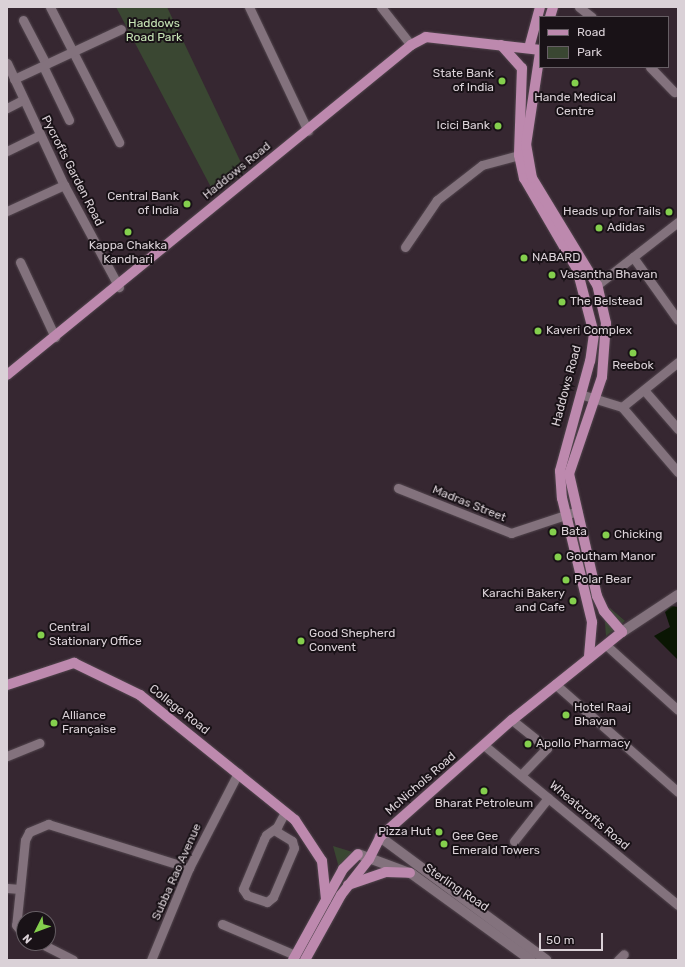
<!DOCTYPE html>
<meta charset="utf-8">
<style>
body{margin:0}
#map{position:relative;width:685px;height:967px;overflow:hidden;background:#362731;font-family:Rubik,sans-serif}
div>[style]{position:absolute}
.green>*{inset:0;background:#3a4732}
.water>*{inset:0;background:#0a1603}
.roads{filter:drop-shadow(0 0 1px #52464e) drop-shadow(0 0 1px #52464e)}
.minor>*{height:9px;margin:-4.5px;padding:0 4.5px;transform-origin:4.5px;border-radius:4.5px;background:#83727d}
.secondary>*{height:10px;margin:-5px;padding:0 5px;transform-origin:5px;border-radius:5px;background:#83727d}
.primary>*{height:10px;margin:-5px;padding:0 5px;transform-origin:5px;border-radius:5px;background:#bd89ae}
.dots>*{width:11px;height:11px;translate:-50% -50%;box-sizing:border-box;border:2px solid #191217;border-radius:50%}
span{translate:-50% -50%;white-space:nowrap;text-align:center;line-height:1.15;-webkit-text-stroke:4px #191217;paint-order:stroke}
.park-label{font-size:12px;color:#c6e4b5}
.poi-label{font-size:12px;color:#dad1d7}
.right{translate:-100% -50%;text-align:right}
.left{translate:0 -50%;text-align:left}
.street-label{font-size:12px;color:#dad1d7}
.frame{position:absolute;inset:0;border:8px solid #dad1d7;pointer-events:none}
.legend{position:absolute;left:539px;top:16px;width:130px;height:52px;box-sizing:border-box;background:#191217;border:1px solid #665e64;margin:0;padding:5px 7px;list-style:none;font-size:12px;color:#dad1d7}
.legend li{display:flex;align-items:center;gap:8px;height:20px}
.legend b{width:20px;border:1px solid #665e64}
.north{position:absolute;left:16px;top:911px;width:40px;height:40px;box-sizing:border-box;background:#191217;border:1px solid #665e64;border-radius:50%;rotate:228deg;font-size:11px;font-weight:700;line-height:16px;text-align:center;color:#dad1d7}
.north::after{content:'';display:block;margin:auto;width:14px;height:18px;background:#84cf4d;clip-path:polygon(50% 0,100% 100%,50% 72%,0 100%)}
.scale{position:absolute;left:539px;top:933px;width:64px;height:18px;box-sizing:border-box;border:2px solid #dad1d7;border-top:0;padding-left:5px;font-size:12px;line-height:14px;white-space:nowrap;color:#dad1d7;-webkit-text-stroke:3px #191217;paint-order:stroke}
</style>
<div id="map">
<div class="green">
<div style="clip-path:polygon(116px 7px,167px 7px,245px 171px,217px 193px,214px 193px)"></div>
<div style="clip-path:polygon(610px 608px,625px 621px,606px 636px,604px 610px)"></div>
<div style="clip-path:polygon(333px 846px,359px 854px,339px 868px)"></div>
</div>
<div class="water">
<div style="clip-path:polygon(671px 606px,678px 607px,678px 660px,654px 636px,670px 627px,665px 612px)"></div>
</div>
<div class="roads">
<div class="minor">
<div style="left:50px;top:7px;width:152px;rotate:62.9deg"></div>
<div style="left:249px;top:7px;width:137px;rotate:64.6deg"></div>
<div style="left:381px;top:7px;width:48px;rotate:51.7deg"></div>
<div style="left:579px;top:7px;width:16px;rotate:38deg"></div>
<div style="left:23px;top:20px;width:50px;rotate:62.4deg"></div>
<div style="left:7px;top:63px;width:135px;rotate:65deg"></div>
<div style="left:64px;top:185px;width:116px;rotate:61.7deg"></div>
<div style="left:43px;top:66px;width:60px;rotate:64.3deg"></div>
<div style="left:650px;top:67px;width:35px;rotate:46deg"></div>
<div style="left:14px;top:79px;width:118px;rotate:-25deg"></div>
<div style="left:7px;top:108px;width:18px;rotate:-27deg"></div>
<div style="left:7px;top:151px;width:37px;rotate:-26deg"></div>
<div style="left:7px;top:211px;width:63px;rotate:-24.5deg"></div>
<div style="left:405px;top:247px;width:57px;rotate:-55.8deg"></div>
<div style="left:437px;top:200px;width:57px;rotate:-37.9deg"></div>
<div style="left:482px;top:165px;width:38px;rotate:-15deg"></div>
<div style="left:633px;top:257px;width:77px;rotate:54.5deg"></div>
<div style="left:20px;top:262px;width:83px;rotate:65deg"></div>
<div style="left:597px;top:285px;width:103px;rotate:-37.9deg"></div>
<div style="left:644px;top:390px;width:52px;rotate:48.9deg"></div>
<div style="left:580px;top:394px;width:44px;rotate:17.2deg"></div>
<div style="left:622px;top:407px;width:72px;rotate:-38.8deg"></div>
<div style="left:622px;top:407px;width:86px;rotate:49.3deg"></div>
<div style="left:398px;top:488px;width:122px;rotate:21.7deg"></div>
<div style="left:511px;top:533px;width:70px;rotate:-18.4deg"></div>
<div style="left:606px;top:645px;width:97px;rotate:42.1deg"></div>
<div style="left:555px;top:684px;width:164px;rotate:41.3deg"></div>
<div style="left:512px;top:720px;width:45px;rotate:38.7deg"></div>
<div style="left:547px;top:748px;width:37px;rotate:134deg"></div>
<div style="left:485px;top:746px;width:250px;rotate:39.5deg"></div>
<div style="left:7px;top:756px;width:35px;rotate:-22deg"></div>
<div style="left:274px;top:830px;width:21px;rotate:31deg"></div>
<div style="left:292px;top:841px;width:7px;rotate:74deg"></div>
<div style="left:294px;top:848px;width:53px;rotate:113.2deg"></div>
<div style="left:273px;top:897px;width:8px;rotate:140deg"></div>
<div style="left:267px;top:902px;width:21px;rotate:-161deg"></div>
<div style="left:247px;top:895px;width:7px;rotate:-124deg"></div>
<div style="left:243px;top:889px;width:54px;rotate:-67.2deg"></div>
<div style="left:264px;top:839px;width:4px;rotate:-63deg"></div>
<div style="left:266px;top:835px;width:14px;rotate:-36deg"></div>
<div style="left:277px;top:827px;width:17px;rotate:-62deg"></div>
<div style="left:514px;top:841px;width:55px;rotate:-51.7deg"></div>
<div style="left:7px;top:888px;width:13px;rotate:4deg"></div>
<div style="left:20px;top:889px;width:49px;rotate:-84.2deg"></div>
<div style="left:25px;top:840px;width:9px;rotate:-63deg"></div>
<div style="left:29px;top:832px;width:21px;rotate:-23deg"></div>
<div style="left:48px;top:824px;width:148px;rotate:17.3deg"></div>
<div style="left:20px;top:889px;width:36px;rotate:96deg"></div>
<div style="left:16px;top:925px;width:13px;rotate:51deg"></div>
<div style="left:222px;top:924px;width:79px;rotate:23deg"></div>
<div style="left:40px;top:943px;width:37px;rotate:27deg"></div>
<div style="left:151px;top:960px;width:100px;rotate:-67.6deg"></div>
<div style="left:189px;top:868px;width:107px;rotate:-62.7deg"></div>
<div style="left:618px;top:960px;width:8px;rotate:-45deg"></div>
</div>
<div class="secondary">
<div style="left:622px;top:632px;width:67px;rotate:-33.5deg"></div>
<div style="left:380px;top:837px;width:207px;rotate:36.5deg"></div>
<div style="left:358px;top:854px;width:58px;rotate:20.3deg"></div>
<div style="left:412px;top:874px;width:147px;rotate:35.9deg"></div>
</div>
<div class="primary">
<div style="left:550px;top:17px;width:10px;rotate:-73deg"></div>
<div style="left:501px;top:45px;width:31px;rotate:48deg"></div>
<div style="left:522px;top:68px;width:87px;rotate:92deg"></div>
<div style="left:519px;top:155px;width:24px;rotate:78deg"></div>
<div style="left:524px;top:178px;width:105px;rotate:59.8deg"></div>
<div style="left:577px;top:269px;width:67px;rotate:75.3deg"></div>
<div style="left:594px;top:334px;width:27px;rotate:98deg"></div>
<div style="left:590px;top:361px;width:114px;rotate:105.3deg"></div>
<div style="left:560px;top:471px;width:27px;rotate:86deg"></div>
<div style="left:562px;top:498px;width:128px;rotate:76.4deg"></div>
<div style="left:592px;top:622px;width:36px;rotate:95deg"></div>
<div style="left:529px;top:48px;width:42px;rotate:-75deg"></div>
<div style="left:7px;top:375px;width:522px;rotate:-39.24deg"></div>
<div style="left:411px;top:45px;width:17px;rotate:-28deg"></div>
<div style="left:426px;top:37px;width:115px;rotate:6.5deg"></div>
<div style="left:7px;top:685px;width:71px;rotate:-18.2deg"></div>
<div style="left:74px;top:663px;width:73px;rotate:25.9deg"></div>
<div style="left:140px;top:695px;width:199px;rotate:38.9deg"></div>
<div style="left:295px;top:820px;width:49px;rotate:56.6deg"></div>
<div style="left:322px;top:861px;width:39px;rotate:84deg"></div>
<div style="left:348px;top:885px;width:40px;rotate:-18.9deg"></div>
<div style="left:386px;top:872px;width:24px;rotate:2deg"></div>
<div style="left:293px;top:960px;width:104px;rotate:-61.2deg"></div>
<div style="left:343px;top:869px;width:21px;rotate:-45deg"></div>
<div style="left:305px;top:960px;width:74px;rotate:-61deg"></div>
<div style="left:341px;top:895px;width:46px;rotate:-52.1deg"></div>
<div style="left:369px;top:859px;width:25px;rotate:-63deg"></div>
<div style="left:380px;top:837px;width:176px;rotate:-41.6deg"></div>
<div style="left:512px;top:720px;width:141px;rotate:-38.7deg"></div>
<div style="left:622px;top:632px;width:28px;rotate:-131deg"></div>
<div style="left:604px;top:611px;width:17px;rotate:-115deg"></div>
<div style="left:597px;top:596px;width:125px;rotate:-102.9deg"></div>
<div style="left:569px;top:474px;width:102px;rotate:-71.2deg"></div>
<div style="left:602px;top:377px;width:54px;rotate:-85.8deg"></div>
<div style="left:606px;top:323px;width:39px;rotate:-103deg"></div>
<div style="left:597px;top:285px;width:125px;rotate:-121.3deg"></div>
<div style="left:532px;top:178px;width:34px;rotate:-100deg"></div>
<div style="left:526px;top:145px;width:94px;rotate:-81.4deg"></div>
</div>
</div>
<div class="dots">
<div style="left:502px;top:81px;background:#84cf4d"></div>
<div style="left:575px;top:83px;background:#84cf4d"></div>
<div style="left:498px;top:126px;background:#84cf4d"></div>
<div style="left:187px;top:204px;background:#84cf4d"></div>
<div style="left:669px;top:212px;background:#84cf4d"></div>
<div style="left:599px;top:228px;background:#84cf4d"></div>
<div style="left:128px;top:232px;background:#84cf4d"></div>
<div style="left:524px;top:258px;background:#84cf4d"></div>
<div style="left:552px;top:275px;background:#84cf4d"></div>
<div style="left:562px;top:302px;background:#84cf4d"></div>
<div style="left:538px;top:331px;background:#84cf4d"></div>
<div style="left:633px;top:353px;background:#84cf4d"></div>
<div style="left:553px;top:532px;background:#84cf4d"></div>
<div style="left:606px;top:535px;background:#84cf4d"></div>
<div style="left:558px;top:557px;background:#84cf4d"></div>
<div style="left:566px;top:580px;background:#84cf4d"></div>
<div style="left:573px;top:601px;background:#84cf4d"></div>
<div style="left:41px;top:635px;background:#84cf4d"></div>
<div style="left:301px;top:641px;background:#84cf4d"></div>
<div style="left:566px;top:715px;background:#84cf4d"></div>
<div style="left:54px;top:723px;background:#84cf4d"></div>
<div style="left:528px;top:744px;background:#84cf4d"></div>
<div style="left:484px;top:791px;background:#84cf4d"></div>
<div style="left:439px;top:832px;background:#84cf4d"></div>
<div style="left:444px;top:844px;background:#84cf4d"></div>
</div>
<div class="park-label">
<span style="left:154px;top:31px">Haddows<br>Road Park</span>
</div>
<div class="poi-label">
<span class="right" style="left:494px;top:81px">State Bank<br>of India</span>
<span style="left:575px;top:105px">Hande Medical<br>Centre</span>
<span class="right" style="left:490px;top:126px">Icici Bank</span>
<span class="right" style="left:179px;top:204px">Central Bank<br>of India</span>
<span class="right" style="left:661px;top:212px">Heads up for Tails</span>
<span class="left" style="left:607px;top:228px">Adidas</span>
<span style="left:128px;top:253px">Kappa Chakka<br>Kandhari</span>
<span class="left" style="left:532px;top:258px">NABARD</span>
<span class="left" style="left:560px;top:275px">Vasantha Bhavan</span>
<span class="left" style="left:570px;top:302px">The Belstead</span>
<span class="left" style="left:546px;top:331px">Kaveri Complex</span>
<span style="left:633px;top:366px">Reebok</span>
<span class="left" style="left:561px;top:532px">Bata</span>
<span class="left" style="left:614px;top:535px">Chicking</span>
<span class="left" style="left:566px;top:557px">Goutham Manor</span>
<span class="left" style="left:574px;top:580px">Polar Bear</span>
<span class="right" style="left:565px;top:601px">Karachi Bakery<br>and Cafe</span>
<span class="left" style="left:49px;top:635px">Central<br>Stationary Office</span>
<span class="left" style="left:309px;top:641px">Good Shepherd<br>Convent</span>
<span class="left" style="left:574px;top:715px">Hotel Raaj<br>Bhavan</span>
<span class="left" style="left:62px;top:723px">Alliance<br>Française</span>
<span class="left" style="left:536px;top:744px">Apollo Pharmacy</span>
<span style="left:484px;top:804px">Bharat Petroleum</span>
<span class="right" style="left:431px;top:832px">Pizza Hut</span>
<span class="left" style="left:452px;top:844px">Gee Gee<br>Emerald Towers</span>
</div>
<div class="street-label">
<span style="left:72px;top:171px;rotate:63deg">Pycrofts Garden Road</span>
<span style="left:237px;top:171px;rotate:-39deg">Haddows Road</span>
<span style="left:567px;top:386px;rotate:-75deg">Haddows Road</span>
<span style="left:469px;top:504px;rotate:22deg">Madras Street</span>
<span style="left:179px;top:710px;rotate:38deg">College Road</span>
<span style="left:421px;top:784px;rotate:-41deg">McNichols Road</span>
<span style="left:589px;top:816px;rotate:40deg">Wheatcrofts Road</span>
<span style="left:177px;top:872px;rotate:-66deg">Subba Rao Avenue</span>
<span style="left:456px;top:888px;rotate:34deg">Sterling Road</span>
</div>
<div class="frame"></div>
<ul class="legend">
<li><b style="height:5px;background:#bd89ae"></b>Road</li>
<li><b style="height:11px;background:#3a4732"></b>Park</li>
</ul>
<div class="north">N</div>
<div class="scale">50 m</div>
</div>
